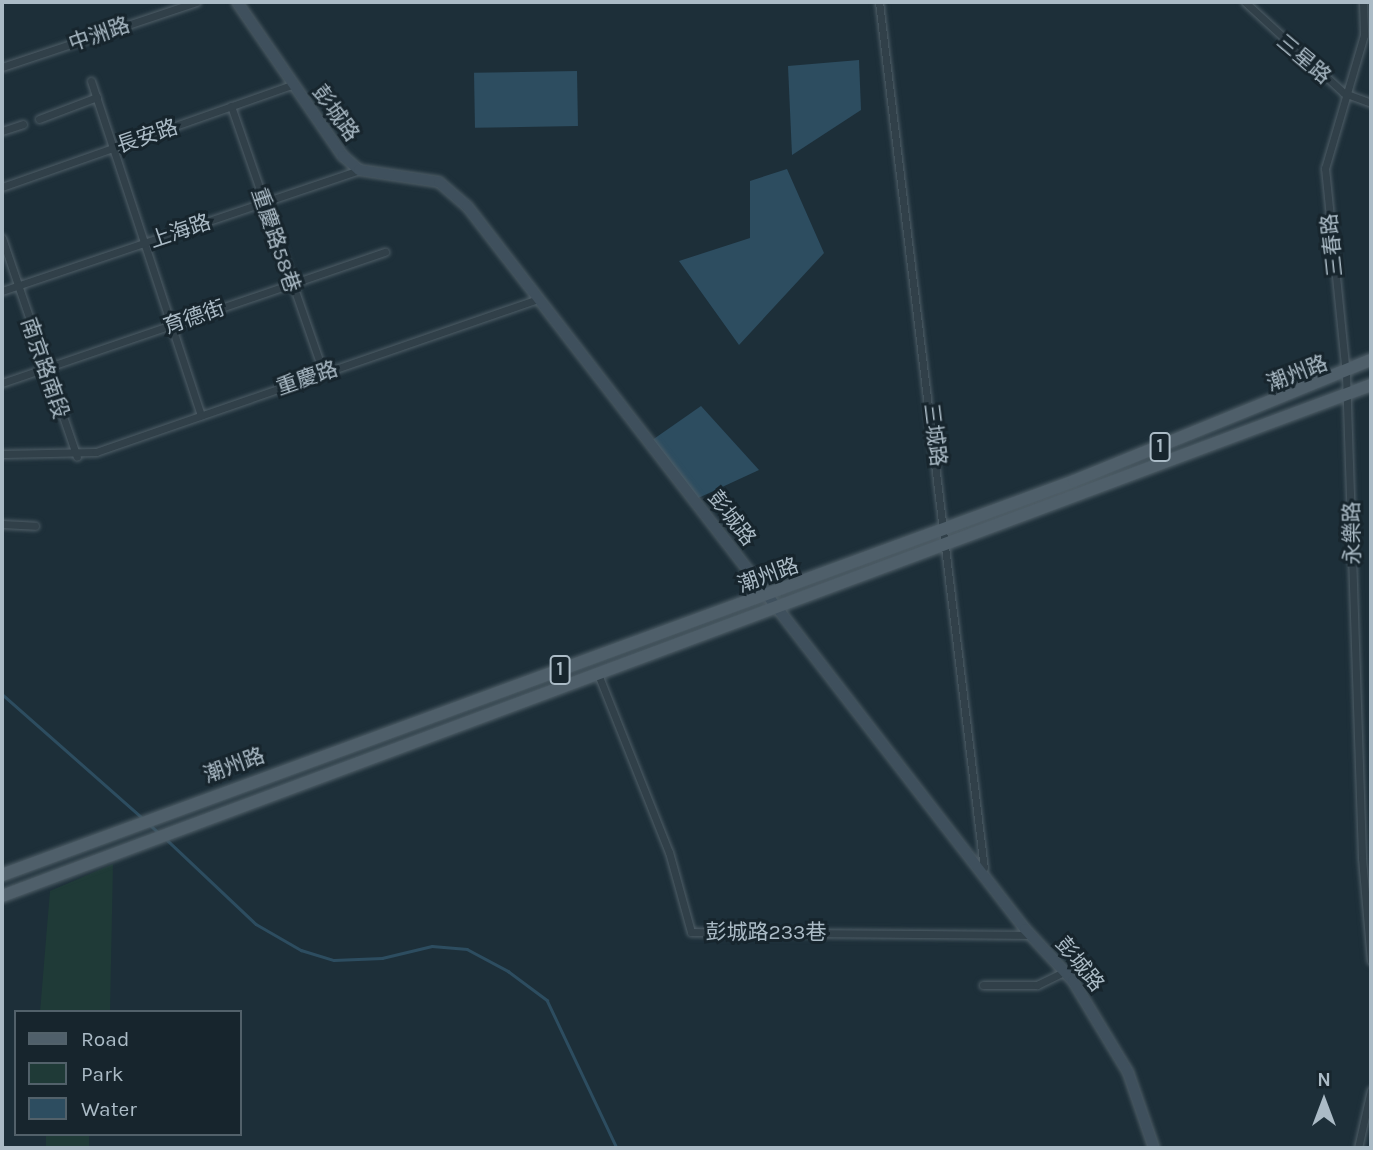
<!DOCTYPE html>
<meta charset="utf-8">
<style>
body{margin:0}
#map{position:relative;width:1373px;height:1150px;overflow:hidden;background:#1d2f39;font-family:Karla,"Noto Sans TC",sans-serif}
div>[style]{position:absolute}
.green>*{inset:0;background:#1f3a37;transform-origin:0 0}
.water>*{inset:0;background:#2d4d60;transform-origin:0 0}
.stream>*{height:2.5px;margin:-1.25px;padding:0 1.25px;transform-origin:1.25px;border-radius:1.25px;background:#2d4d60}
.roads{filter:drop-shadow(0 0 2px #4f5e67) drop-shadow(0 0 2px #4f5e67)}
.street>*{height:7px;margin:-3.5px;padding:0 3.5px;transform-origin:3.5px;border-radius:3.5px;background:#314049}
.secondary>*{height:10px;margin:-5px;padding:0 5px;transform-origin:5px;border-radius:5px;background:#3f505d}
.primary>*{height:12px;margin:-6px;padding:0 6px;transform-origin:6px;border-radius:6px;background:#4f5f6a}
span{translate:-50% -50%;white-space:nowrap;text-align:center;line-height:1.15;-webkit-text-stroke:6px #17252d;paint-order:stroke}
.shield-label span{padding:2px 5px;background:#17252d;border:2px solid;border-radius:5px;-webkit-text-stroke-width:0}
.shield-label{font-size:19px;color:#abbbc6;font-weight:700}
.street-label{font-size:21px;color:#abbbc6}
.frame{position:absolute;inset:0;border:4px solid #abbbc6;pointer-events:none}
.legend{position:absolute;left:14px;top:1010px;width:228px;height:126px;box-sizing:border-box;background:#17252d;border:2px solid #52616a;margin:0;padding:9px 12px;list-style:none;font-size:21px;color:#abbbc6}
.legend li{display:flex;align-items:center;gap:14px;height:35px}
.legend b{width:35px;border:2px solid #52616a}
.north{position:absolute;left:1289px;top:1066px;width:70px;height:70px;-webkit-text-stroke:5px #17252d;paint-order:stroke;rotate:0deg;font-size:19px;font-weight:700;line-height:28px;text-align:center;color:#abbbc6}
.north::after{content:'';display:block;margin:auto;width:24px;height:32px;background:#abbbc6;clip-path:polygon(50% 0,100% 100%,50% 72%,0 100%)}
</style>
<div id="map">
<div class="green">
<div style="clip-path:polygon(113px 864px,110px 1012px,40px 1012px,50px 891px)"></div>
<div style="left:46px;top:1134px;width:43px;height:14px"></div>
</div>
<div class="water">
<div style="clip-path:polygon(859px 60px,861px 110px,792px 155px,788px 66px)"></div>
<div style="left:577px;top:71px;width:55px;height:103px;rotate:89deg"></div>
<div style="clip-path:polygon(787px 169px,824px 253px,739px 345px,679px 261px,750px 238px,750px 181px)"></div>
<div style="clip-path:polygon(701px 406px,759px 470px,694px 500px,648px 443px)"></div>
</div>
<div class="stream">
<div style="left:2px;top:694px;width:189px;rotate:41.4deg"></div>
<div style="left:149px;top:824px;width:15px;rotate:42deg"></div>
<div style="left:165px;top:838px;width:125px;rotate:43.4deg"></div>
<div style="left:256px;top:924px;width:52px;rotate:30deg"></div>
<div style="left:301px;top:950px;width:34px;rotate:17deg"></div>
<div style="left:334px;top:960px;width:48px;rotate:-2.4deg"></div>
<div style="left:382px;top:958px;width:51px;rotate:-13.5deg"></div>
<div style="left:432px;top:946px;width:35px;rotate:5deg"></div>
<div style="left:467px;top:949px;width:47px;rotate:28.2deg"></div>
<div style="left:508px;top:971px;width:49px;rotate:36.6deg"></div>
<div style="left:547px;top:1000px;width:164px;rotate:64.7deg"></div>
</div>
<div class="roads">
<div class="street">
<div style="left:879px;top:2px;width:872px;rotate:83.09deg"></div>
<div style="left:1245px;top:2px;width:134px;rotate:42.6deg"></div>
<div style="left:1344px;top:93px;width:29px;rotate:20deg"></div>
<div style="left:1363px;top:2px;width:33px;rotate:88deg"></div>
<div style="left:1364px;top:35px;width:139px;rotate:106.3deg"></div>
<div style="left:1325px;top:168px;width:207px;rotate:84.2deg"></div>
<div style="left:1346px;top:374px;width:484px;rotate:88.1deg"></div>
<div style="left:1362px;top:858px;width:103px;rotate:85deg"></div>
<div style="left:2px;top:67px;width:205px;rotate:-18.5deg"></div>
<div style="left:91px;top:81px;width:352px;rotate:71.8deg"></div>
<div style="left:231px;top:106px;width:281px;rotate:70.9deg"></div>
<div style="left:39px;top:119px;width:62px;rotate:-20.8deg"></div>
<div style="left:2px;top:131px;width:22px;rotate:-18deg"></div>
<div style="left:2px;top:187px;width:307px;rotate:-19.4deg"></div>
<div style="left:2px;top:238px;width:231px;rotate:71.1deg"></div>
<div style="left:2px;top:291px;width:377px;rotate:-18.7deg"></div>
<div style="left:2px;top:383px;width:405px;rotate:-18.9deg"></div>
<div style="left:2px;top:454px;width:94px;rotate:-1.2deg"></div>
<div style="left:96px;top:452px;width:467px;rotate:-19.1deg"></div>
<div style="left:2px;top:524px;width:33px;rotate:3deg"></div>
<div style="left:598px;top:674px;width:192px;rotate:68.3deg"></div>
<div style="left:669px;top:852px;width:83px;rotate:74.6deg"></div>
<div style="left:691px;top:932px;width:340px;rotate:0.5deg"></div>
<div style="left:983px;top:985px;width:54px"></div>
<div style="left:1037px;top:985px;width:30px;rotate:-26deg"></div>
<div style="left:1358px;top:1148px;width:59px;rotate:-77.4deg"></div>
</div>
<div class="secondary">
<div style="left:237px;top:2px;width:187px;rotate:55.5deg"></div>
<div style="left:343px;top:156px;width:21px;rotate:41deg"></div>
<div style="left:359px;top:170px;width:81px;rotate:8.5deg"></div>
<div style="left:439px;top:182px;width:37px;rotate:41deg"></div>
<div style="left:467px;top:206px;width:913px;rotate:52.34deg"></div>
<div style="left:1025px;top:929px;width:71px;rotate:47.3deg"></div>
<div style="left:1073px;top:981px;width:106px;rotate:58.9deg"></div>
<div style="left:1128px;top:1072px;width:80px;rotate:71.1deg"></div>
</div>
<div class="primary">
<div style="left:2px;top:875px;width:1142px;rotate:-20.18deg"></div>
<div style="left:1074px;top:481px;width:321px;rotate:-22.2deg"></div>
<div style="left:2px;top:896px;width:1461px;rotate:-20.47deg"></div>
</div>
</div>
<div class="shield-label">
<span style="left:1160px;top:447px">1</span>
<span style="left:560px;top:670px">1</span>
</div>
<div class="street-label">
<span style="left:99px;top:34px;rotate:-19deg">中洲路</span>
<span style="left:1304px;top:59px;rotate:40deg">三星路</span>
<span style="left:336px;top:113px;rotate:54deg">彭城路</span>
<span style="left:147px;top:136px;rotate:-19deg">長安路</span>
<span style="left:180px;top:231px;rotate:-19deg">上海路</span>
<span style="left:276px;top:240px;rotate:71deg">重慶路58巷</span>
<span style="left:1332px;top:245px;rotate:-96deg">三春路</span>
<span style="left:194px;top:317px;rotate:-19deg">育德街</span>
<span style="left:45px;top:368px;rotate:71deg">南京路南段</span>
<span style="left:1297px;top:373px;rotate:-21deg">潮州路</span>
<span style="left:307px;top:378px;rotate:-19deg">重慶路</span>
<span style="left:935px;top:435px;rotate:83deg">三城路</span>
<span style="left:732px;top:518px;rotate:52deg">彭城路</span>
<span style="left:1352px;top:533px;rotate:-91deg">永樂路</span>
<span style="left:768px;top:575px;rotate:-20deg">潮州路</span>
<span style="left:234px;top:765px;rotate:-20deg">潮州路</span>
<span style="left:766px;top:932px">彭城路233巷</span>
<span style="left:1080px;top:964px;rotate:51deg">彭城路</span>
</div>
<div class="frame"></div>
<ul class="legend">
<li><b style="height:9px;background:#4f5f6a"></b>Road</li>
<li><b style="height:19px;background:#1f3a37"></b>Park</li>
<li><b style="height:19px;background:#2d4d60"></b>Water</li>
</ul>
<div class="north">N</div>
</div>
